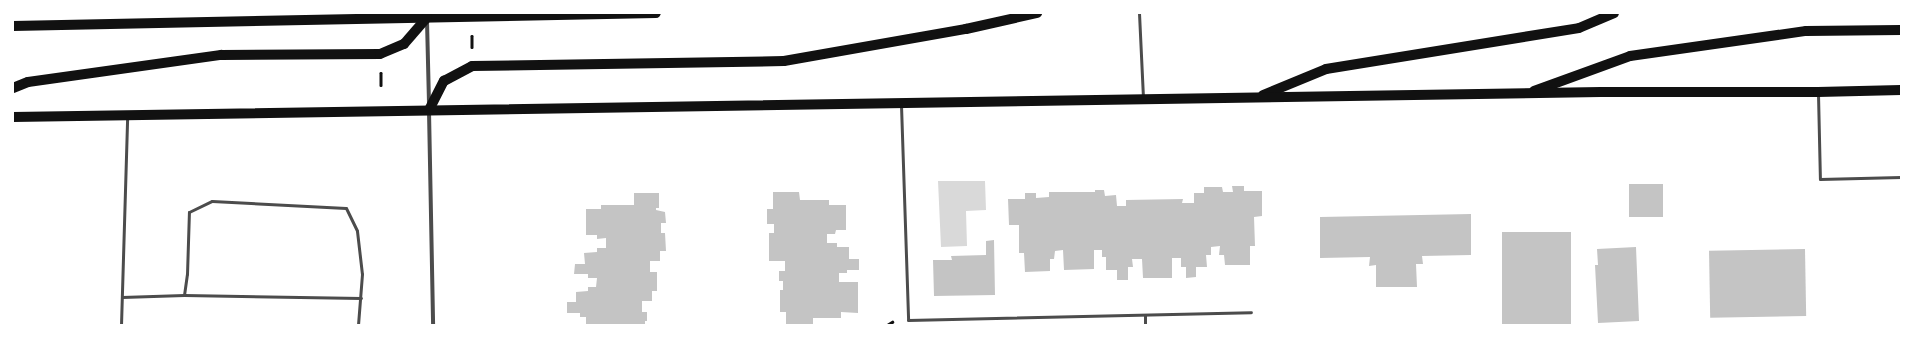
<!DOCTYPE html>
<style>
body{margin:0}
#map{position:relative;width:1914px;height:338px;overflow:hidden;background:#fff;font-family:"Sofia Sans Condensed",sans-serif}
div>[style]{position:absolute}
.water>*{inset:0;background:#d9d9d9}
.building>*{inset:0;background:#c4c4c4;transform-origin:0 0}
.path>*{height:2.5px;margin:-1.25px;padding:0 1.25px;transform-origin:1.25px;border-radius:1.25px;background:#111}
.service>*{height:3px;margin:-1.5px;padding:0 1.5px;transform-origin:1.5px;border-radius:1.5px;background:#4c4c4c}
.minor>*{height:4px;margin:-2px;padding:0 2px;transform-origin:2px;border-radius:2px;background:#4c4c4c}
.primary>*{height:10px;margin:-5px;padding:0 5px;transform-origin:5px;border-radius:5px;background:#111}
span{translate:-50% -50%;white-space:nowrap;text-align:center;line-height:1.15;-webkit-text-stroke:4px #fff;paint-order:stroke}
.frame{position:absolute;inset:0;border:14px solid #fff;pointer-events:none}
</style>
<div id="map">
<div class="water">
<div style="clip-path:polygon(938px 181px,985px 181px,986px 210px,966px 211px,967px 246px,941px 247px)"></div>
</div>
<div class="building">
<div style="left:1663px;top:184px;width:33px;height:34px;rotate:90deg"></div>
<div style="clip-path:polygon(1232px 186px,1244px 186px,1244px 191px,1262px 191px,1262px 216px,1254px 217px,1255px 246px,1250px 246px,1250px 265px,1225px 265px,1224px 255px,1219px 255px,1220px 246px,1211px 247px,1211px 255px,1206px 255px,1207px 267px,1196px 267px,1196px 277px,1186px 278px,1186px 267px,1181px 267px,1181px 258px,1172px 258px,1172px 278px,1143px 278px,1142px 259px,1132px 259px,1133px 267px,1128px 267px,1128px 280px,1117px 280px,1117px 270px,1106px 270px,1106px 257px,1102px 257px,1102px 250px,1094px 250px,1094px 269px,1064px 270px,1063px 250px,1055px 251px,1054px 259px,1050px 259px,1050px 271px,1025px 272px,1024px 253px,1019px 253px,1019px 225px,1009px 225px,1008px 199px,1025px 199px,1025px 193px,1036px 193px,1036px 198px,1049px 197px,1049px 192px,1095px 192px,1095px 190px,1104px 190px,1105px 196px,1116px 195px,1117px 206px,1126px 206px,1126px 200px,1183px 199px,1182px 203px,1194px 203px,1194px 193px,1204px 193px,1204px 187px,1222px 187px,1223px 192px,1233px 192px)"></div>
<div style="clip-path:polygon(773px 192px,799px 192px,800px 200px,829px 200px,829px 205px,846px 205px,846px 230px,836px 230px,835px 234px,827px 234px,827px 243px,837px 243px,837px 247px,849px 247px,849px 259px,859px 259px,859px 270px,847px 270px,847px 273px,839px 273px,839px 282px,858px 282px,858px 313px,841px 312px,841px 318px,813px 318px,813px 325px,786px 325px,786px 312px,780px 312px,780px 290px,783px 290px,783px 281px,779px 281px,779px 271px,785px 271px,785px 261px,769px 261px,769px 233px,774px 233px,774px 224px,767px 224px,767px 209px,773px 209px)"></div>
<div style="clip-path:polygon(634px 193px,659px 193px,659px 208px,656px 208px,656px 210px,665px 212px,666px 223px,661px 223px,661px 233px,665px 233px,666px 251px,660px 251px,660px 261px,650px 261px,650px 272px,657px 272px,657px 291px,652px 291px,652px 301px,642px 301px,642px 312px,647px 312px,647px 321px,645px 321px,645px 325px,586px 325px,586px 317px,580px 317px,580px 313px,567px 313px,567px 302px,576px 302px,576px 292px,588px 291px,588px 287px,596px 287px,597px 278px,588px 278px,588px 274px,574px 274px,575px 264px,585px 264px,584px 253px,597px 252px,597px 248px,606px 248px,606px 238px,597px 239px,597px 235px,586px 235px,586px 209px,601px 209px,601px 205px,634px 205px)"></div>
<div style="clip-path:polygon(1471px 214px,1471px 255px,1422px 256px,1423px 264px,1416px 264px,1417px 287px,1376px 287px,1376px 265px,1369px 266px,1370px 257px,1320px 258px,1320px 217px)"></div>
<div style="left:1502px;top:232px;width:69px;height:93px"></div>
<div style="clip-path:polygon(994px 240px,995px 295px,934px 296px,933px 260px,952px 260px,951px 256px,986px 255px,986px 241px)"></div>
<div style="clip-path:polygon(1636px 247px,1639px 321px,1598px 323px,1595px 265px,1598px 265px,1597px 249px)"></div>
<div style="left:1805px;top:249px;width:67px;height:96px;rotate:89deg"></div>
</div>
<div class="path">
<div style="left:472px;top:36px;width:11px;rotate:90deg"></div>
<div style="left:381px;top:73px;width:12px;rotate:90deg"></div>
<div style="left:887px;top:325px;width:6px;rotate:-31deg"></div>
</div>
<div class="service">
<div style="left:1139px;top:13px;width:84px;rotate:87.3deg"></div>
<div style="left:1818px;top:94px;width:85px;rotate:88.7deg"></div>
<div style="left:1820px;top:179px;width:81px;rotate:-1.4deg"></div>
<div style="left:901px;top:105px;width:215px;rotate:88.1deg"></div>
<div style="left:908px;top:320px;width:343px;rotate:-1.3deg"></div>
<div style="left:184px;top:295px;width:177px;rotate:1deg"></div>
<div style="left:122px;top:297px;width:62px;rotate:-1.8deg"></div>
<div style="left:184px;top:295px;width:21px;rotate:-82deg"></div>
<div style="left:187px;top:274px;width:62px;rotate:-88.2deg"></div>
<div style="left:189px;top:212px;width:25px;rotate:-26deg"></div>
<div style="left:212px;top:201px;width:134px;rotate:3deg"></div>
<div style="left:346px;top:208px;width:25px;rotate:64deg"></div>
<div style="left:357px;top:231px;width:43px;rotate:83.4deg"></div>
<div style="left:362px;top:274px;width:51px;rotate:94.5deg"></div>
<div style="left:121px;top:325px;width:208px;rotate:-88.3deg"></div>
<div style="left:1145px;top:325px;width:10px;rotate:-90deg"></div>
</div>
<div class="minor">
<div style="left:427px;top:21px;width:84px;rotate:88.6deg"></div>
<div style="left:429px;top:111px;width:214px;rotate:88.9deg"></div>
</div>
<div class="primary">
<div style="left:13px;top:26px;width:643px;rotate:-1.16deg"></div>
<div style="left:13px;top:88px;width:16px;rotate:-22deg"></div>
<div style="left:28px;top:82px;width:195px;rotate:-8deg"></div>
<div style="left:221px;top:55px;width:159px;rotate:-0.4deg"></div>
<div style="left:380px;top:54px;width:26px;rotate:-23deg"></div>
<div style="left:404px;top:44px;width:35px;rotate:-49deg"></div>
<div style="left:1534px;top:91px;width:102px;rotate:-20deg"></div>
<div style="left:1630px;top:56px;width:178px;rotate:-8.1deg"></div>
<div style="left:1806px;top:31px;width:95px;rotate:-0.6deg"></div>
<div style="left:1263px;top:95px;width:68px;rotate:-22.4deg"></div>
<div style="left:1326px;top:69px;width:256px;rotate:-9.2deg"></div>
<div style="left:1579px;top:28px;width:38px;rotate:-23deg"></div>
<div style="left:429px;top:110px;width:33px;rotate:-63deg"></div>
<div style="left:444px;top:81px;width:32px;rotate:-28deg"></div>
<div style="left:472px;top:66px;width:312px;rotate:-0.9deg"></div>
<div style="left:784px;top:61px;width:185px;rotate:-10deg"></div>
<div style="left:966px;top:29px;width:73px;rotate:-12.7deg"></div>
<div style="left:13px;top:117px;width:1588px;rotate:-0.9deg"></div>
<div style="left:1601px;top:92px;width:217px"></div>
<div style="left:1818px;top:92px;width:83px;rotate:-1.4deg"></div>
</div>
<div class="frame"></div>
</div>
